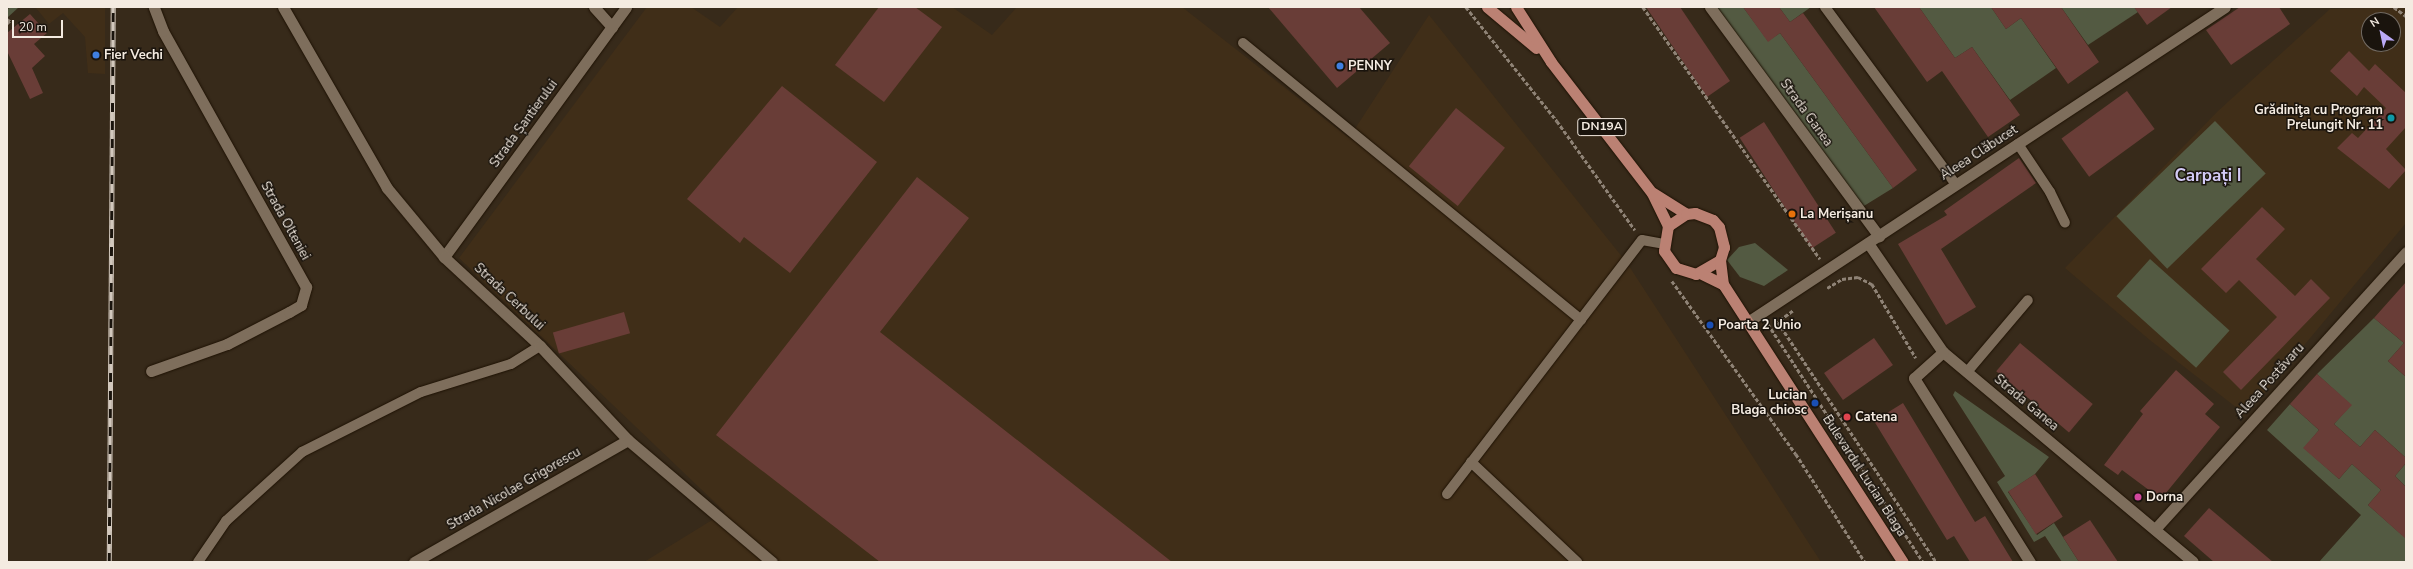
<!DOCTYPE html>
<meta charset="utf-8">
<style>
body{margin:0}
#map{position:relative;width:2413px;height:569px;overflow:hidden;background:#372a1a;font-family:"Nunito Sans",sans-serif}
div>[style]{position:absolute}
.built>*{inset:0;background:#402e18}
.green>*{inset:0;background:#535a42;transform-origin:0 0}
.building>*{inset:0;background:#693d37;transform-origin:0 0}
.path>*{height:2.5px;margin-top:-1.25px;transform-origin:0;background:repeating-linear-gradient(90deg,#8f8376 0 4px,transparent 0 6px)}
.roads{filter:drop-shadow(0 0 1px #1e1204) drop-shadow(0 0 1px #1e1204)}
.service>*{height:10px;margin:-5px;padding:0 5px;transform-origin:5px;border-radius:5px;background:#7e6e5c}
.minor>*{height:11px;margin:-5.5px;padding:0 5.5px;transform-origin:5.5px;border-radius:5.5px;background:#7e6e5c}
.tertiary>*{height:11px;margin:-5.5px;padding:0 5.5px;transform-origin:5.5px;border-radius:5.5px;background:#7e6e5c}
.primary>*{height:11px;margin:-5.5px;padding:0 5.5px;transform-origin:5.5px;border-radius:5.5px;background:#bb8173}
.rail>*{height:4.5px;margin-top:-2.25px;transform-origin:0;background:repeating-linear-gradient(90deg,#1a140d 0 9px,#d2c8bd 0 18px);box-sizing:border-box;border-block:1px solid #d2c8bd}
.dots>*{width:11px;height:11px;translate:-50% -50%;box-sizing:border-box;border:2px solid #1a140d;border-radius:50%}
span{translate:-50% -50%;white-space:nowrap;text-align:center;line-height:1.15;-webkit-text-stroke:3px #1a140d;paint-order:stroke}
.shield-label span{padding:1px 3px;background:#1a140d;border:1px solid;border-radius:3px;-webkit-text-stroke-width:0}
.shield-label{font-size:12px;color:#f4ebe1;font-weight:700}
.poi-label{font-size:13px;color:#f4ebe1;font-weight:700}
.left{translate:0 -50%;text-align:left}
.right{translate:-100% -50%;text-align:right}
.street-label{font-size:13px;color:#f4ebe1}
.district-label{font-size:17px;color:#d2caf5;font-weight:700}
.frame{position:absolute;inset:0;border:8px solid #f4ebe1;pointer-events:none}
.north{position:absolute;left:2361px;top:12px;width:40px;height:40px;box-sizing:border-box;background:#1a140d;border:1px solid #716a62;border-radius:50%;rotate:327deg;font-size:11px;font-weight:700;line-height:16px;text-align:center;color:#f4ebe1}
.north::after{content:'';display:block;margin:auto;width:14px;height:18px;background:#baaaf7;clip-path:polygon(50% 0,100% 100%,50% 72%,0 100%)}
.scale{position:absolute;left:12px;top:20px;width:51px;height:18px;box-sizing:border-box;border:2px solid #f4ebe1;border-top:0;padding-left:5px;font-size:12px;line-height:14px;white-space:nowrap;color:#f4ebe1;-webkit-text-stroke:3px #1a140d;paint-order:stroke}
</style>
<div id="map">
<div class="built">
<div style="clip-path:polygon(105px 7px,105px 74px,88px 73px,85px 37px,63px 13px,49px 24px,36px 8px)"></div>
<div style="clip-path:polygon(647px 7px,691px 7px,720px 27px,738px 7px,952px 7px,992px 35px,1017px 7px,1182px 7px,1349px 138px,1429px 15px,1627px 263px,1821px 562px,644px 562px,725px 512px,459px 258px)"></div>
<div style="clip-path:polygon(evenodd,2402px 7px,2406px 9px,2406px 223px,2246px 415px,2151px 341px,2065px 268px,2218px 111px,2330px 9px,2402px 7px,2369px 20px,2393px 20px,2393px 44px,2369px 44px,2369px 20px)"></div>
</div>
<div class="green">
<div style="clip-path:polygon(10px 7px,19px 7px,7px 18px,7px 10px)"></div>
<div style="clip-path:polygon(1710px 7px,1743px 7px,1768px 41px,1780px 33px,1893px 188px,1859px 209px)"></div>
<div style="clip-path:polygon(1779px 7px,1811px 7px,1790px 22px)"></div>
<div style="clip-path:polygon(1919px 7px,1991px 7px,2006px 29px,2021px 18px,2056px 68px,2010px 100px,1972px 47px,1955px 58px)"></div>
<div style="clip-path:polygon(2061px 7px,2134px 7px,2138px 12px,2088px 45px)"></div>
<div style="left:2215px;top:121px;width:73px;height:137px;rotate:46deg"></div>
<div style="clip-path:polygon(1755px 243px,1788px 270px,1764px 286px,1740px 277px,1727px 260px,1739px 247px)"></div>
<div style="left:2150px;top:259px;width:107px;height:50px;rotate:42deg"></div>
<div style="clip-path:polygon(2374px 318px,2404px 343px,2388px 361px,2406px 377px,2406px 458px,2375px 430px,2360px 447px,2334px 424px,2351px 405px,2317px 374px)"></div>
<div style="clip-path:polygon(1955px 391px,2049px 457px,2035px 474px,2008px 492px,2037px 535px,2054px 523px,2079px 562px,2062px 562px,2045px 536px,2034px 542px,1997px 482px,2005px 476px,1953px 395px)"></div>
<div style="clip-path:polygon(2290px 404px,2319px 430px,2304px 448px,2339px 479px,2352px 464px,2381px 490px,2368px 505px,2402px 535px,2406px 531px,2406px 562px,2319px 562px,2361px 515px,2267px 430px)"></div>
<div style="clip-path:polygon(2406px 463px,2406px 487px,2395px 476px)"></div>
</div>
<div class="building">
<div style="clip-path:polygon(879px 7px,915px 7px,942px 27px,884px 102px,835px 65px)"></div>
<div style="clip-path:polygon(1268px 7px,1359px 7px,1390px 43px,1337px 88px)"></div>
<div style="clip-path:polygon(1646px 7px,1680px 7px,1730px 81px,1707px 97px)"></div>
<div style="clip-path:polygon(1743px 7px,1779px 7px,1790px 22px,1803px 13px,1917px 170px,1893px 188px,1780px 33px,1768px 42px)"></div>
<div style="clip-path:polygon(1874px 7px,1919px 7px,1955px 58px,1972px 47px,2020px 115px,1988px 137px,1942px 71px,1927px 82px)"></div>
<div style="clip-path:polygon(1991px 7px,2061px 7px,2099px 62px,2068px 84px,2021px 18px,2006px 29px)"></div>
<div style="clip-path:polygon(2134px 7px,2172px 7px,2147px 25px)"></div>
<div style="clip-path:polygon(2240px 7px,2279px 7px,2290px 24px,2231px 65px,2206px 30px)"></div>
<div style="clip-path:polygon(30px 14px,47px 33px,34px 44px,45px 56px,32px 68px,43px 93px,30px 99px,7px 51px,7px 33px)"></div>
<div style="clip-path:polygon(2349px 51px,2369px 71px,2375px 64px,2406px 93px,2406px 127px,2386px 149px,2406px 170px,2389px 189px,2337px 148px,2352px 133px,2358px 138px,2386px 108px,2364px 87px,2357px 96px,2330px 71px)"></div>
<div style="clip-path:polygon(782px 86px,877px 162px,790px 273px,744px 237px,740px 243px,687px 199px)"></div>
<div style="left:2127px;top:91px;width:47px;height:81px;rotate:54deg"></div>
<div style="left:1456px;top:108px;width:63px;height:75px;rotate:39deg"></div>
<div style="left:1764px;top:122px;width:132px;height:29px;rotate:57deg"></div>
<div style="clip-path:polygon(2019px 158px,2036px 183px,1941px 249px,1976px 307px,1946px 325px,1898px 244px,1947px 215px,1944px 211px)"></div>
<div style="clip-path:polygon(917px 177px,969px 218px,880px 332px,1172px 562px,880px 562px,716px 435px)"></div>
<div style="clip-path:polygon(2262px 207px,2285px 229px,2256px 259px,2295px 296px,2311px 279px,2330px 298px,2241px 390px,2223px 372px,2277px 317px,2239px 280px,2226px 293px,2201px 269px)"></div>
<div style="clip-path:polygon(2406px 282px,2406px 377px,2388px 361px,2404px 343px,2374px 318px)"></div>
<div style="left:624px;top:312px;width:22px;height:74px;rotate:74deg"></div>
<div style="left:1874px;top:338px;width:33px;height:61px;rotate:55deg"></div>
<div style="left:2020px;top:343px;width:95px;height:37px;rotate:40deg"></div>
<div style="clip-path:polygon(2176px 370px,2214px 404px,2205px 414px,2220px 427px,2161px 499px,2122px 470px,2118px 475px,2104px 465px,2143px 414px,2140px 411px)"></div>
<div style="clip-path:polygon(2317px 374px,2352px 405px,2334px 424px,2360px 447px,2375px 430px,2406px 458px,2406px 463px,2395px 476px,2406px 487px,2406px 539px,2368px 505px,2381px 490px,2352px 464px,2339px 479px,2303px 448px,2319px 430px,2290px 404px)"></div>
<div style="clip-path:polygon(1903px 403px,1975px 522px,1985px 516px,2013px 562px,1970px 562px,1954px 536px,1947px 540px,1874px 421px)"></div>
<div style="left:2035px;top:474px;width:51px;height:32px;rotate:57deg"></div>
<div style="clip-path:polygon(2209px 508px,2273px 562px,2214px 562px,2184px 536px)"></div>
<div style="clip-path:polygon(2090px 520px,2118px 562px,2079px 562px,2063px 537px)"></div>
</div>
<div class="path">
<div style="left:1466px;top:7px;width:146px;rotate:51.4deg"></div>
<div style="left:1557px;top:121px;width:134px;rotate:54.4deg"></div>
<div style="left:1643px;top:7px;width:308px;rotate:54.9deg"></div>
<div style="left:2394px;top:7px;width:15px;rotate:37deg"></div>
<div style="left:7px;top:19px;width:4px;rotate:34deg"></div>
<div style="left:10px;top:21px;width:4px;rotate:135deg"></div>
<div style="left:1672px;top:281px;width:213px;rotate:54.4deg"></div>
<div style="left:1796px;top:454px;width:128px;rotate:57.4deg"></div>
<div style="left:1827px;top:288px;width:17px;rotate:-31deg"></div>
<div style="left:1842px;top:279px;width:16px;rotate:-7deg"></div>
<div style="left:1858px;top:277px;width:16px;rotate:27deg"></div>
<div style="left:1872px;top:284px;width:86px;rotate:59.3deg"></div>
<div style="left:1793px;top:311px;width:19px;rotate:144deg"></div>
<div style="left:1778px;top:322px;width:287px;rotate:56.6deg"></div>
<div style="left:1768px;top:324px;width:284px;rotate:56.9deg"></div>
</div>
<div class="roads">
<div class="service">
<div style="left:1825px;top:7px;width:221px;rotate:53.6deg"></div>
<div style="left:1243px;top:43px;width:437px;rotate:39.3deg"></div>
<div style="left:2018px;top:144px;width:58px;rotate:56.3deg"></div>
<div style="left:2050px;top:192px;width:34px;rotate:64deg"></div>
<div style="left:1967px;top:372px;width:94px;rotate:-49.7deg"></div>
<div style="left:1471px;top:462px;width:146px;rotate:43.3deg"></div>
<div style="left:1447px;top:494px;width:320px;rotate:-52.5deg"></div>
<div style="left:1642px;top:240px;width:22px;rotate:10deg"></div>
<div style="left:198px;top:562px;width:50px;rotate:-55.7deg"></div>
<div style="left:226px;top:521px;width:103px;rotate:-42.2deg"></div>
<div style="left:302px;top:452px;width:133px;rotate:-26.8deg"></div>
<div style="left:421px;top:392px;width:94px;rotate:-17.3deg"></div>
<div style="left:511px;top:364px;width:34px;rotate:-32deg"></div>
</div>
<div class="minor">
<div style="left:594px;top:7px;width:27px;rotate:48deg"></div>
<div style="left:1710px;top:7px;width:285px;rotate:53.6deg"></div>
<div style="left:1868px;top:243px;width:132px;rotate:55.5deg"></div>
<div style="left:1943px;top:352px;width:326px;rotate:40deg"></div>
<div style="left:444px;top:257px;width:309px;rotate:-53.9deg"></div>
<div style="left:1749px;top:321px;width:570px;rotate:-33.41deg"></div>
<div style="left:1943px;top:352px;width:39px;rotate:138deg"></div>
<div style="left:1914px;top:378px;width:218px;rotate:57.8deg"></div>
<div style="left:151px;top:371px;width:81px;rotate:-19.6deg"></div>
<div style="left:227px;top:344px;width:70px;rotate:-27.3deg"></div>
<div style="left:289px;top:312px;width:14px;rotate:-30deg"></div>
<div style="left:301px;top:305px;width:19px;rotate:-74deg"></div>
<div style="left:306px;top:287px;width:293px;rotate:-119.2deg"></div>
<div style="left:163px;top:31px;width:26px;rotate:-111deg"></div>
<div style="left:2155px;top:529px;width:374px;rotate:-47.8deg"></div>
<div style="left:414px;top:562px;width:246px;rotate:-29.7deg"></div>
</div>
<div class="tertiary">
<div style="left:283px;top:7px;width:209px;rotate:60.1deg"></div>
<div style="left:387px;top:188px;width:89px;rotate:50.4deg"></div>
<div style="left:444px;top:257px;width:131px;rotate:42.8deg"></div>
<div style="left:540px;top:346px;width:129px;rotate:46.9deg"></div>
<div style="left:628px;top:440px;width:189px;rotate:40.3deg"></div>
</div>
<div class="primary">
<div style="left:1487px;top:7px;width:64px;rotate:39.9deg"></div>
<div style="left:1516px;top:7px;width:65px;rotate:57.5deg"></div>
<div style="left:1551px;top:62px;width:165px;rotate:52.4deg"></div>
<div style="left:1652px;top:193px;width:37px;rotate:64deg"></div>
<div style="left:1653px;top:193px;width:39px;rotate:32deg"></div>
<div style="left:1720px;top:260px;width:28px;rotate:150deg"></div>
<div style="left:1696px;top:274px;width:21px;rotate:-163deg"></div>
<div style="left:1676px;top:268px;width:21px;rotate:-125deg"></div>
<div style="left:1664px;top:251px;width:25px;rotate:-81deg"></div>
<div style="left:1668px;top:226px;width:22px;rotate:-34deg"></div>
<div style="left:1686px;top:214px;width:9px;rotate:-6deg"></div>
<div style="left:1695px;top:213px;width:19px;rotate:21deg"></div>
<div style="left:1713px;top:220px;width:9px;rotate:49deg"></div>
<div style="left:1719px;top:227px;width:21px;rotate:76deg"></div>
<div style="left:1724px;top:247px;width:14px;rotate:107deg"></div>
<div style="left:1720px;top:260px;width:24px;rotate:83deg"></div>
<div style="left:1723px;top:284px;width:331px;rotate:57.1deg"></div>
<div style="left:1700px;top:273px;width:25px;rotate:26deg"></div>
</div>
</div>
<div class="rail">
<div style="left:109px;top:562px;width:555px;rotate:-89.59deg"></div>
</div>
<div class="dots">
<div style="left:96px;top:55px;background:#3f7fe0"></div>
<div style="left:1340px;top:66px;background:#3f7fe0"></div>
<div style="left:2391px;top:118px;background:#0f9aa8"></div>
<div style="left:1792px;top:214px;background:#e8710a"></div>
<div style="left:1710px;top:325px;background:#1a4fb4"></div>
<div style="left:1815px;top:403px;background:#1a4fb4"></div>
<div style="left:1847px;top:417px;background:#e0444e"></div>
<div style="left:2138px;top:497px;background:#d1479c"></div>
</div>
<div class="shield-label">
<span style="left:1602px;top:127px">DN19A</span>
</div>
<div class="poi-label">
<span class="left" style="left:104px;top:55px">Fier Vechi</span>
<span class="left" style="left:1348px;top:66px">PENNY</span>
<span class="right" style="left:2383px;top:118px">Grădiniţa cu Program<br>Prelungit Nr. 11</span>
<span class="left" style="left:1800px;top:214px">La Merișanu</span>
<span class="left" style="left:1718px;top:325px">Poarta 2 Unio</span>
<span class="right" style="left:1807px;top:403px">Lucian<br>Blaga chiosc</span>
<span class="left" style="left:1855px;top:417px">Catena</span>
<span class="left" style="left:2146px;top:497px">Dorna</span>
</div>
<div class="street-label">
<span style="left:1806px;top:113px;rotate:54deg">Strada Ganea</span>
<span style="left:524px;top:124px;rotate:-54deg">Strada Șantierului</span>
<span style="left:1979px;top:153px;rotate:-33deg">Aleea Clăbucet</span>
<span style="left:285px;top:221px;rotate:61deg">Strada Olteniei</span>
<span style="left:509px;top:297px;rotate:43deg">Strada Cerbului</span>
<span style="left:2270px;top:381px;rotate:-48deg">Aleea Postăvaru</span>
<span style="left:2026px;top:403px;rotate:40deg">Strada Ganea</span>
<span style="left:1864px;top:476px;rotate:57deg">Bulevardul Lucian Blaga</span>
<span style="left:514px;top:489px;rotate:-30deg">Strada Nicolae Grigorescu</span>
</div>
<div class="district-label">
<span style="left:2208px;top:176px">Carpați I</span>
</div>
<div class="frame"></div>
<div class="north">N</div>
<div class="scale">20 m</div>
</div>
